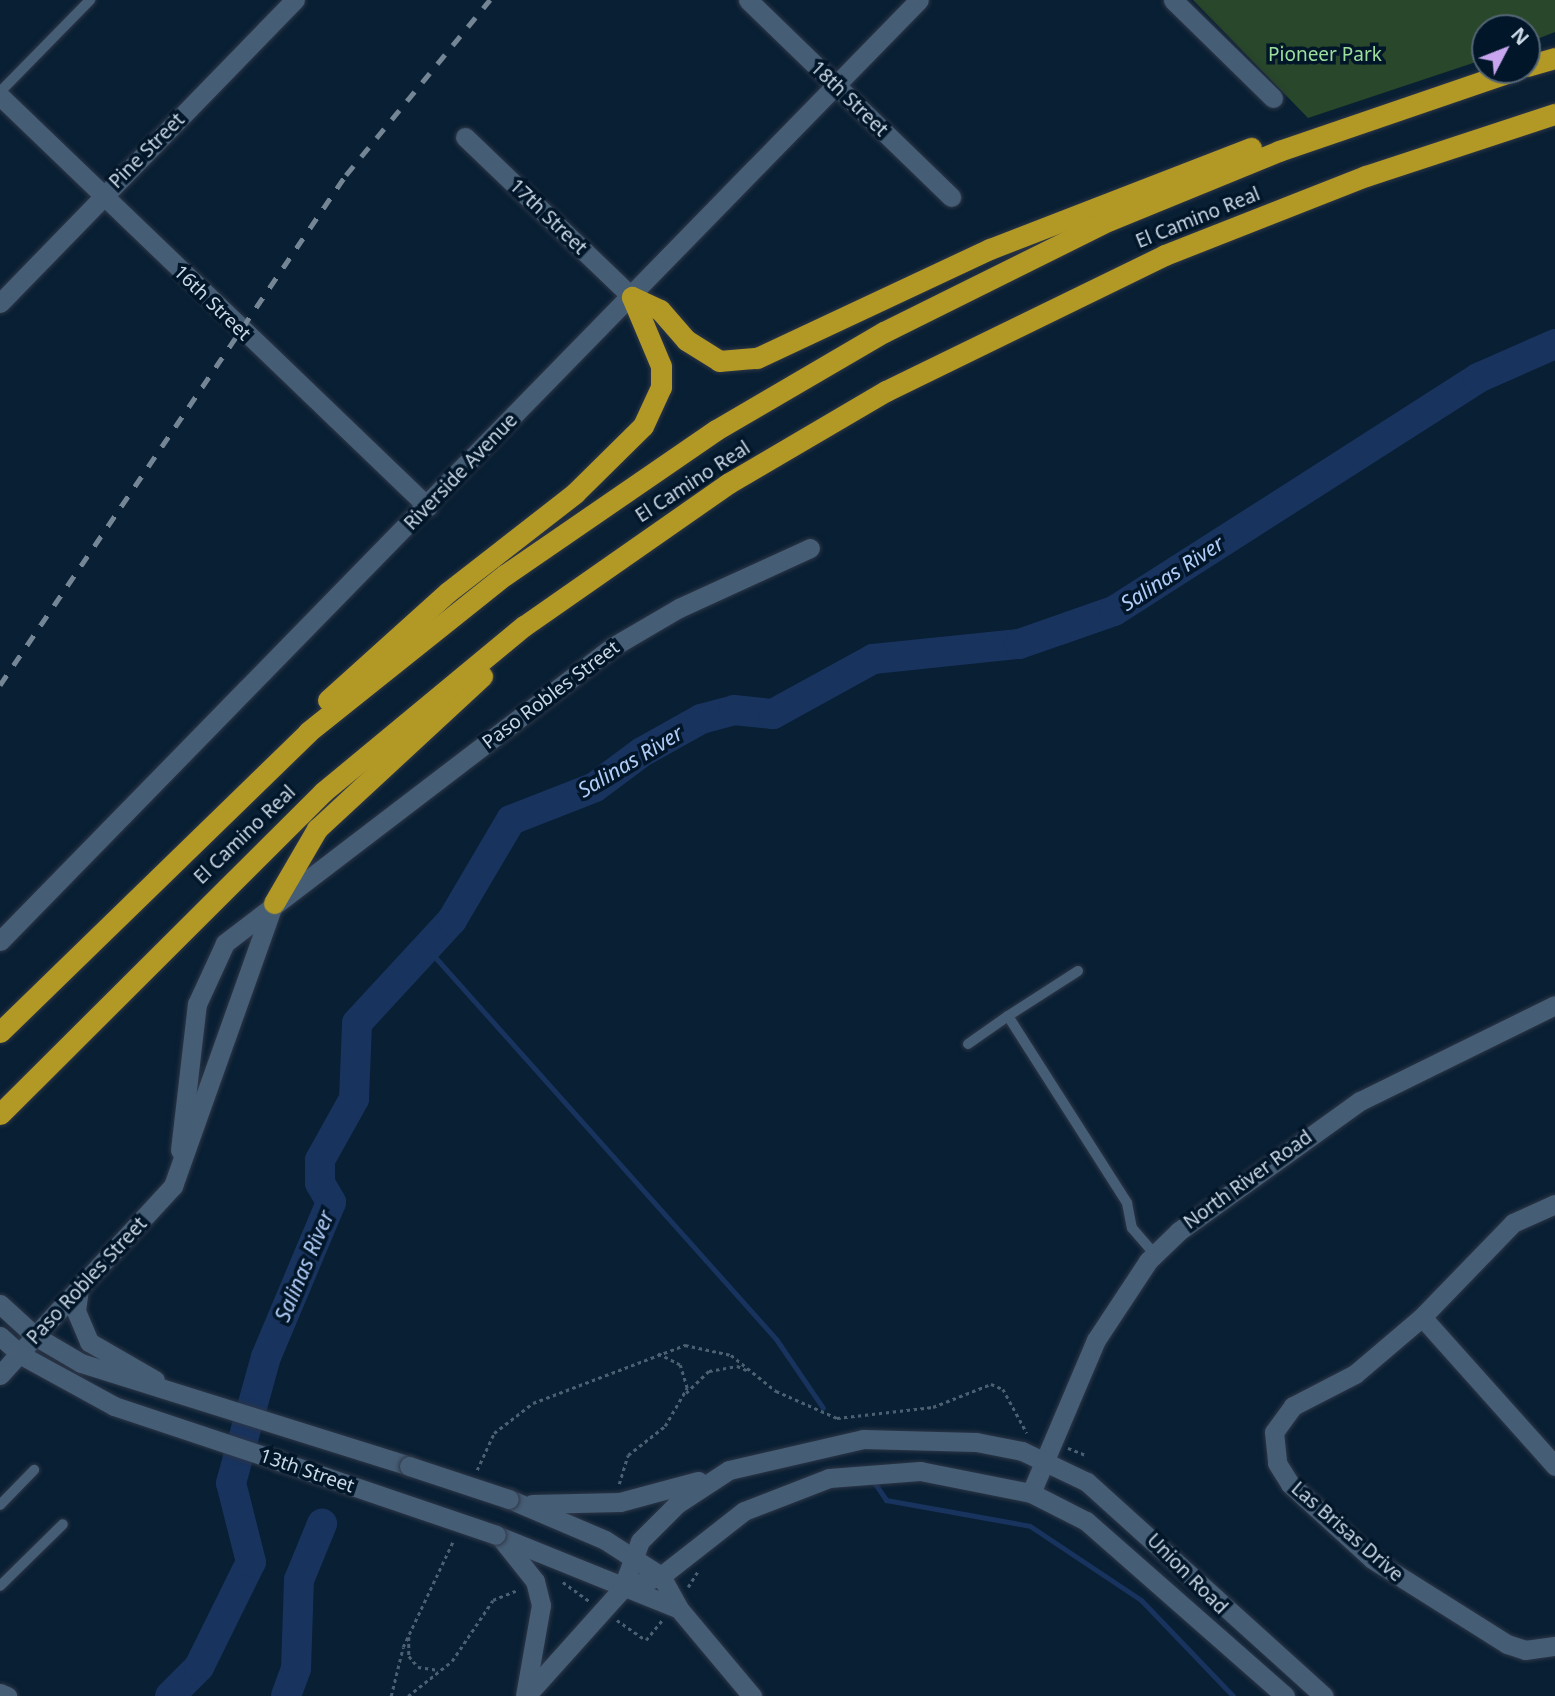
<!DOCTYPE html>
<style>
body{margin:0}
#map{position:relative;width:1555px;height:1696px;overflow:hidden;background:#091f33;font-family:"Noto Sans",sans-serif}
div>[style]{position:absolute}
.green>*{inset:0;background:#29472a}
.water>*{inset:0;background:#18335e}
.stream>*{height:5px;margin:-2.5px;padding:0 2.5px;transform-origin:2.5px;border-radius:2.5px;background:#18335e}
.river>*{height:30px;margin:-15px;padding:0 15px;transform-origin:15px;border-radius:15px;background:#18335e}
.path>*{height:2.5px;margin-top:-1.25px;transform-origin:0;background:repeating-linear-gradient(90deg,#4c6072 0 3.5px,transparent 0 7px)}
.roads{filter:drop-shadow(0 0 2px #2d3647) drop-shadow(0 0 2px #2d3647)}
.service>*{height:10px;margin:-5px;padding:0 5px;transform-origin:5px;border-radius:5px;background:#465e75}
.minor>*{height:19px;margin:-9.5px;padding:0 9.5px;transform-origin:9.5px;border-radius:9.5px;background:#465e75}
.tertiary>*{height:19px;margin:-9.5px;padding:0 9.5px;transform-origin:9.5px;border-radius:9.5px;background:#465e75}
.secondary>*{height:19px;margin:-9.5px;padding:0 9.5px;transform-origin:9.5px;border-radius:9.5px;background:#465e75}
.motorway>*{height:21px;margin:-10.5px;padding:0 10.5px;transform-origin:10.5px;border-radius:10.5px;background:#b29825}
.rail>*{height:5px;margin-top:-2.5px;transform-origin:0;background:repeating-linear-gradient(90deg,#748696 0 12px,transparent 0 24px)}
.bridges{filter:drop-shadow(0 0 2px #2d3647) drop-shadow(0 0 2px #2d3647)}
.secondary-bridge>*{height:19px;margin:-9.5px;padding:0 9.5px;transform-origin:9.5px;border-radius:9.5px;background:#465e75}
span{translate:-50% -50%;white-space:nowrap;text-align:center;line-height:1.15;-webkit-text-stroke:7px #021629;paint-order:stroke}
.park-label{font-size:19px;color:#9cdf9d}
.street-label{font-size:19px;color:#cbd9e7}
.water-label{font-size:21px;color:#b0ccf7;font-style:italic}
.north{position:absolute;left:1471px;top:14px;width:70px;height:70px;box-sizing:border-box;background:#021629;border:2px solid #526475;border-radius:50%;rotate:48deg;font-size:19px;font-weight:700;line-height:28px;text-align:center;color:#cbd9e7}
.north::after{content:'';display:block;margin:auto;width:24px;height:32px;background:#c8a6ef;clip-path:polygon(50% 0,100% 100%,50% 72%,0 100%)}
</style>
<div id="map">
<div class="green">
<div style="clip-path:polygon(1193px 0,1555px 0,1555px 32px,1527px 43px,1527px 28px,1485px 28px,1485px 59px,1308px 118px)"></div>
</div>
<div class="water">
<div style="clip-path:polygon(1109px 609px,1122px 616px,1115px 626px,1062px 645px,1019px 644px,1047px 620px)"></div>
</div>
<div class="stream">
<div style="left:426px;top:947px;width:526px;rotate:48.24deg"></div>
<div style="left:776px;top:1339px;width:83px;rotate:55.7deg"></div>
<div style="left:874px;top:1482px;width:22px;rotate:56deg"></div>
<div style="left:886px;top:1500px;width:146px;rotate:10.2deg"></div>
<div style="left:1030px;top:1526px;width:133px;rotate:33.7deg"></div>
<div style="left:1141px;top:1600px;width:133px;rotate:46.2deg"></div>
</div>
<div class="river">
<div style="left:170px;top:1696px;width:41px;rotate:-45deg"></div>
<div style="left:199px;top:1667px;width:117px;rotate:-63.7deg"></div>
<div style="left:251px;top:1562px;width:81px;rotate:-104.2deg"></div>
<div style="left:231px;top:1483px;width:131px;rotate:-74.5deg"></div>
<div style="left:266px;top:1357px;width:168px;rotate:-67.2deg"></div>
<div style="left:331px;top:1202px;width:22px;rotate:-120deg"></div>
<div style="left:320px;top:1183px;width:23px;rotate:-90deg"></div>
<div style="left:320px;top:1160px;width:70px;rotate:-60.9deg"></div>
<div style="left:354px;top:1099px;width:76px;rotate:-87.7deg"></div>
<div style="left:357px;top:1023px;width:140px;rotate:-47.3deg"></div>
<div style="left:452px;top:920px;width:116px;rotate:-59.5deg"></div>
<div style="left:511px;top:820px;width:90px;rotate:-21.4deg"></div>
<div style="left:595px;top:787px;width:59px;rotate:-36.7deg"></div>
<div style="left:642px;top:752px;width:68px;rotate:-29.2deg"></div>
<div style="left:701px;top:719px;width:34px;rotate:-15deg"></div>
<div style="left:734px;top:710px;width:39px;rotate:6deg"></div>
<div style="left:773px;top:714px;width:114px;rotate:-28.8deg"></div>
<div style="left:873px;top:659px;width:147px;rotate:-5.9deg"></div>
<div style="left:1019px;top:644px;width:101px;rotate:-19.2deg"></div>
<div style="left:1114px;top:611px;width:432px;rotate:-32.6deg"></div>
<div style="left:1478px;top:378px;width:84px;rotate:-23.8deg"></div>
<div style="left:286px;top:1696px;width:29px;rotate:-70deg"></div>
<div style="left:296px;top:1669px;width:89px;rotate:-88.1deg"></div>
<div style="left:299px;top:1580px;width:61px;rotate:-67.7deg"></div>
</div>
<div class="path">
<div style="left:686px;top:1393px;width:32px;rotate:-44deg"></div>
<div style="left:709px;top:1371px;width:28px;rotate:-10deg"></div>
<div style="left:737px;top:1366px;width:13px;rotate:23deg"></div>
<div style="left:1068px;top:1448px;width:18px;rotate:22deg"></div>
<div style="left:477px;top:1470px;width:41px;rotate:-65.3deg"></div>
<div style="left:494px;top:1433px;width:49px;rotate:-37.6deg"></div>
<div style="left:533px;top:1403px;width:163px;rotate:-20.9deg"></div>
<div style="left:685px;top:1345px;width:47px;rotate:12.3deg"></div>
<div style="left:731px;top:1355px;width:58px;rotate:38.7deg"></div>
<div style="left:776px;top:1391px;width:67px;rotate:23.9deg"></div>
<div style="left:837px;top:1418px;width:97px;rotate:-6.5deg"></div>
<div style="left:933px;top:1407px;width:62px;rotate:-21.6deg"></div>
<div style="left:991px;top:1384px;width:13px;rotate:23deg"></div>
<div style="left:1003px;top:1389px;width:50px;rotate:61.4deg"></div>
<div style="left:619px;top:1484px;width:30px;rotate:-73deg"></div>
<div style="left:628px;top:1455px;width:47px;rotate:-38.1deg"></div>
<div style="left:665px;top:1426px;width:44px;rotate:-59.9deg"></div>
<div style="left:687px;top:1388px;width:24px;rotate:-107deg"></div>
<div style="left:680px;top:1365px;width:25px;rotate:-153deg"></div>
<div style="left:563px;top:1582px;width:32px;rotate:36deg"></div>
<div style="left:688px;top:1587px;width:19px;rotate:-58deg"></div>
<div style="left:617px;top:1620px;width:35px;rotate:35deg"></div>
<div style="left:646px;top:1640px;width:26px;rotate:-51deg"></div>
<div style="left:409px;top:1637px;width:19px;rotate:90deg"></div>
<div style="left:409px;top:1656px;width:14px;rotate:51deg"></div>
<div style="left:418px;top:1667px;width:21px;rotate:8deg"></div>
<div style="left:391px;top:1696px;width:50px;rotate:-76.2deg"></div>
<div style="left:403px;top:1647px;width:119px;rotate:-64.7deg"></div>
<div style="left:408px;top:1696px;width:56px;rotate:-38.5deg"></div>
<div style="left:452px;top:1661px;width:73px;rotate:-56.1deg"></div>
<div style="left:493px;top:1600px;width:27px;rotate:-22deg"></div>
</div>
<div class="roads">
<div class="service">
<div style="left:0;top:92px;width:129px;rotate:-45.6deg"></div>
<div style="left:1078px;top:971px;width:83px;rotate:147.3deg"></div>
<div style="left:1008px;top:1016px;width:222px;rotate:57.5deg"></div>
<div style="left:1127px;top:1203px;width:25px;rotate:79deg"></div>
<div style="left:1132px;top:1228px;width:35px;rotate:49deg"></div>
<div style="left:968px;top:1044px;width:49px;rotate:-35deg"></div>
<div style="left:0;top:1505px;width:49px;rotate:-45.8deg"></div>
<div style="left:0;top:1586px;width:88px;rotate:-44.5deg"></div>
</div>
<div class="minor">
<div style="left:748px;top:0;width:283px;rotate:44.1deg"></div>
<div style="left:1173px;top:0;width:140px;rotate:44.4deg"></div>
<div style="left:465px;top:137px;width:231px;rotate:43.8deg"></div>
<div style="left:180px;top:1150px;width:147px;rotate:-83.4deg"></div>
<div style="left:197px;top:1004px;width:67px;rotate:-65.3deg"></div>
<div style="left:225px;top:943px;width:489px;rotate:-37.4deg"></div>
<div style="left:614px;top:646px;width:75px;rotate:-30.3deg"></div>
<div style="left:679px;top:608px;width:144px;rotate:-24.6deg"></div>
<div style="left:1555px;top:1204px;width:46px;rotate:155.7deg"></div>
<div style="left:1513px;top:1223px;width:131px;rotate:134.1deg"></div>
<div style="left:1422px;top:1317px;width:88px;rotate:139.6deg"></div>
<div style="left:1355px;top:1374px;width:70px;rotate:152.7deg"></div>
<div style="left:1293px;top:1406px;width:32px;rotate:126deg"></div>
<div style="left:1274px;top:1432px;width:31px;rotate:84deg"></div>
<div style="left:1277px;top:1463px;width:25px;rotate:58deg"></div>
<div style="left:1290px;top:1484px;width:111px;rotate:42.4deg"></div>
<div style="left:1372px;top:1559px;width:160px;rotate:32.2deg"></div>
<div style="left:1507px;top:1644px;width:19px;rotate:18deg"></div>
<div style="left:1525px;top:1650px;width:30px;rotate:-8deg"></div>
<div style="left:1422px;top:1317px;width:200px;rotate:48.2deg"></div>
<div style="left:0;top:1693px;width:8px;rotate:23deg"></div>
</div>
<div class="tertiary">
<div style="left:0;top:96px;width:593px;rotate:43.84deg"></div>
<div style="left:0;top:303px;width:423px;rotate:-45.8deg"></div>
<div style="left:0;top:1375px;width:52px;rotate:-48.1deg"></div>
</div>
<div class="secondary">
<div style="left:0;top:941px;width:1315px;rotate:-45.68deg"></div>
<div style="left:79px;top:1289px;width:22px;rotate:98deg"></div>
<div style="left:76px;top:1311px;width:34px;rotate:67deg"></div>
<div style="left:89px;top:1342px;width:76px;rotate:29.9deg"></div>
<div style="left:0;top:1304px;width:47px;rotate:42.4deg"></div>
<div style="left:35px;top:1336px;width:53px;rotate:30.4deg"></div>
<div style="left:81px;top:1363px;width:344px;rotate:17.4deg"></div>
<div style="left:0;top:1336px;width:28px;rotate:42deg"></div>
<div style="left:21px;top:1355px;width:106px;rotate:28.7deg"></div>
<div style="left:114px;top:1406px;width:174px;rotate:18.4deg"></div>
<div style="left:35px;top:1336px;width:204px;rotate:-47.4deg"></div>
<div style="left:173px;top:1186px;width:300px;rotate:-70.4deg"></div>
<div style="left:1031px;top:1493px;width:166px;rotate:-67deg"></div>
<div style="left:1096px;top:1340px;width:95px;rotate:-56.6deg"></div>
<div style="left:1148px;top:1261px;width:43px;rotate:-44.1deg"></div>
<div style="left:1179px;top:1231px;width:223px;rotate:-35.7deg"></div>
<div style="left:1360px;top:1101px;width:217px;rotate:-26.2deg"></div>
<div style="left:509px;top:1499px;width:104px;rotate:23.1deg"></div>
<div style="left:605px;top:1540px;width:67px;rotate:32.7deg"></div>
<div style="left:661px;top:1576px;width:38px;rotate:61deg"></div>
<div style="left:679px;top:1609px;width:114px;rotate:50deg"></div>
<div style="left:532px;top:1504px;width:88px;rotate:-1.3deg"></div>
<div style="left:620px;top:1502px;width:81px;rotate:-15.1deg"></div>
<div style="left:496px;top:1535px;width:197px;rotate:22deg"></div>
<div style="left:500px;top:1537px;width:56px;rotate:51.5deg"></div>
<div style="left:535px;top:1581px;width:25px;rotate:76deg"></div>
<div style="left:541px;top:1605px;width:92px;rotate:100deg"></div>
<div style="left:622px;top:1589px;width:51px;rotate:-69.4deg"></div>
<div style="left:640px;top:1541px;width:52px;rotate:-45deg"></div>
<div style="left:677px;top:1504px;width:62px;rotate:-33.2deg"></div>
<div style="left:729px;top:1470px;width:138px;rotate:-13deg"></div>
<div style="left:863px;top:1439px;width:113px;rotate:1.5deg"></div>
<div style="left:976px;top:1442px;width:47px;rotate:11.1deg"></div>
<div style="left:1022px;top:1451px;width:72px;rotate:25.5deg"></div>
<div style="left:1087px;top:1482px;width:319px;rotate:42.1deg"></div>
<div style="left:526px;top:1696px;width:144px;rotate:-48.1deg"></div>
<div style="left:622px;top:1589px;width:41px;rotate:-18.4deg"></div>
<div style="left:661px;top:1576px;width:105px;rotate:-38.1deg"></div>
<div style="left:744px;top:1511px;width:91px;rotate:-21.2deg"></div>
<div style="left:829px;top:1478px;width:91px;rotate:-4.4deg"></div>
<div style="left:920px;top:1471px;width:113px;rotate:11.2deg"></div>
<div style="left:1031px;top:1493px;width:62px;rotate:27deg"></div>
<div style="left:1086px;top:1521px;width:265px;rotate:41.3deg"></div>
</div>
<div class="motorway">
<div style="left:1527px;top:66px;width:29px;rotate:-16deg"></div>
<div style="left:632px;top:297px;width:31px;rotate:25deg"></div>
<div style="left:660px;top:310px;width:40px;rotate:49deg"></div>
<div style="left:686px;top:340px;width:39px;rotate:32deg"></div>
<div style="left:719px;top:361px;width:38px;rotate:-5deg"></div>
<div style="left:757px;top:358px;width:257px;rotate:-25.1deg"></div>
<div style="left:990px;top:249px;width:280px;rotate:-21.2deg"></div>
<div style="left:328px;top:700px;width:161px;rotate:-42deg"></div>
<div style="left:448px;top:592px;width:161px;rotate:-37.9deg"></div>
<div style="left:575px;top:493px;width:95px;rotate:-44.6deg"></div>
<div style="left:643px;top:426px;width:43px;rotate:-65.2deg"></div>
<div style="left:661px;top:387px;width:21px;rotate:-90deg"></div>
<div style="left:661px;top:366px;width:75px;rotate:-112.8deg"></div>
<div style="left:274px;top:903px;width:86px;rotate:-59.8deg"></div>
<div style="left:317px;top:829px;width:225px;rotate:-42.8deg"></div>
<div style="left:0;top:1032px;width:430px;rotate:-44.2deg"></div>
<div style="left:308px;top:732px;width:252px;rotate:-38.6deg"></div>
<div style="left:505px;top:575px;width:256px;rotate:-34.5deg"></div>
<div style="left:716px;top:430px;width:194px;rotate:-30.3deg"></div>
<div style="left:884px;top:332px;width:252px;rotate:-26.4deg"></div>
<div style="left:1110px;top:220px;width:183px;rotate:-22.2deg"></div>
<div style="left:1279px;top:151px;width:250px;rotate:-18.9deg"></div>
<div style="left:0;top:1114px;width:456px;rotate:-44.9deg"></div>
<div style="left:323px;top:792px;width:261px;rotate:-39.6deg"></div>
<div style="left:524px;top:626px;width:250px;rotate:-34.9deg"></div>
<div style="left:729px;top:483px;width:182px;rotate:-30.4deg"></div>
<div style="left:886px;top:391px;width:310px;rotate:-26deg"></div>
<div style="left:1165px;top:255px;width:216px;rotate:-21.5deg"></div>
<div style="left:1366px;top:176px;width:199px;rotate:-18.2deg"></div>
</div>
</div>
<div class="rail">
<div style="left:0;top:685px;width:616px;rotate:-55.85deg"></div>
<div style="left:346px;top:175px;width:227px;rotate:-50.6deg"></div>
</div>
<div class="bridges">
<div class="secondary-bridge">
<div style="left:279px;top:1461px;width:229px;rotate:18.8deg"></div>
<div style="left:409px;top:1466px;width:105px;rotate:18.3deg"></div>
</div>
</div>
<div class="park-label">
<span style="left:1325px;top:55px">Pioneer Park</span>
</div>
<div class="street-label">
<span style="left:849px;top:99px;rotate:44deg">18th Street</span>
<span style="left:147px;top:151px;rotate:-45deg">Pine Street</span>
<span style="left:548px;top:217px;rotate:44deg">17th Street</span>
<span style="left:1198px;top:218px;rotate:-22deg">El Camino Real</span>
<span style="left:212px;top:303px;rotate:44deg">16th Street</span>
<span style="left:461px;top:472px;rotate:-46deg">Riverside Avenue</span>
<span style="left:693px;top:482px;rotate:-33deg">El Camino Real</span>
<span style="left:551px;top:695px;rotate:-37deg">Paso Robles Street</span>
<span style="left:245px;top:835px;rotate:-44deg">El Camino Real</span>
<span style="left:1248px;top:1180px;rotate:-36deg">North River Road</span>
<span style="left:87px;top:1281px;rotate:-47deg">Paso Robles Street</span>
<span style="left:307px;top:1471px;rotate:19deg">13th Street</span>
<span style="left:1347px;top:1532px;rotate:41deg">Las Brisas Drive</span>
<span style="left:1187px;top:1574px;rotate:45deg">Union Road</span>
</div>
<div class="water-label">
<span style="left:1172px;top:573px;rotate:-33deg">Salinas River</span>
<span style="left:630px;top:761px;rotate:-31deg">Salinas River</span>
<span style="left:304px;top:1266px;rotate:-67deg">Salinas River</span>
</div>
<div class="north">N</div>
</div>
